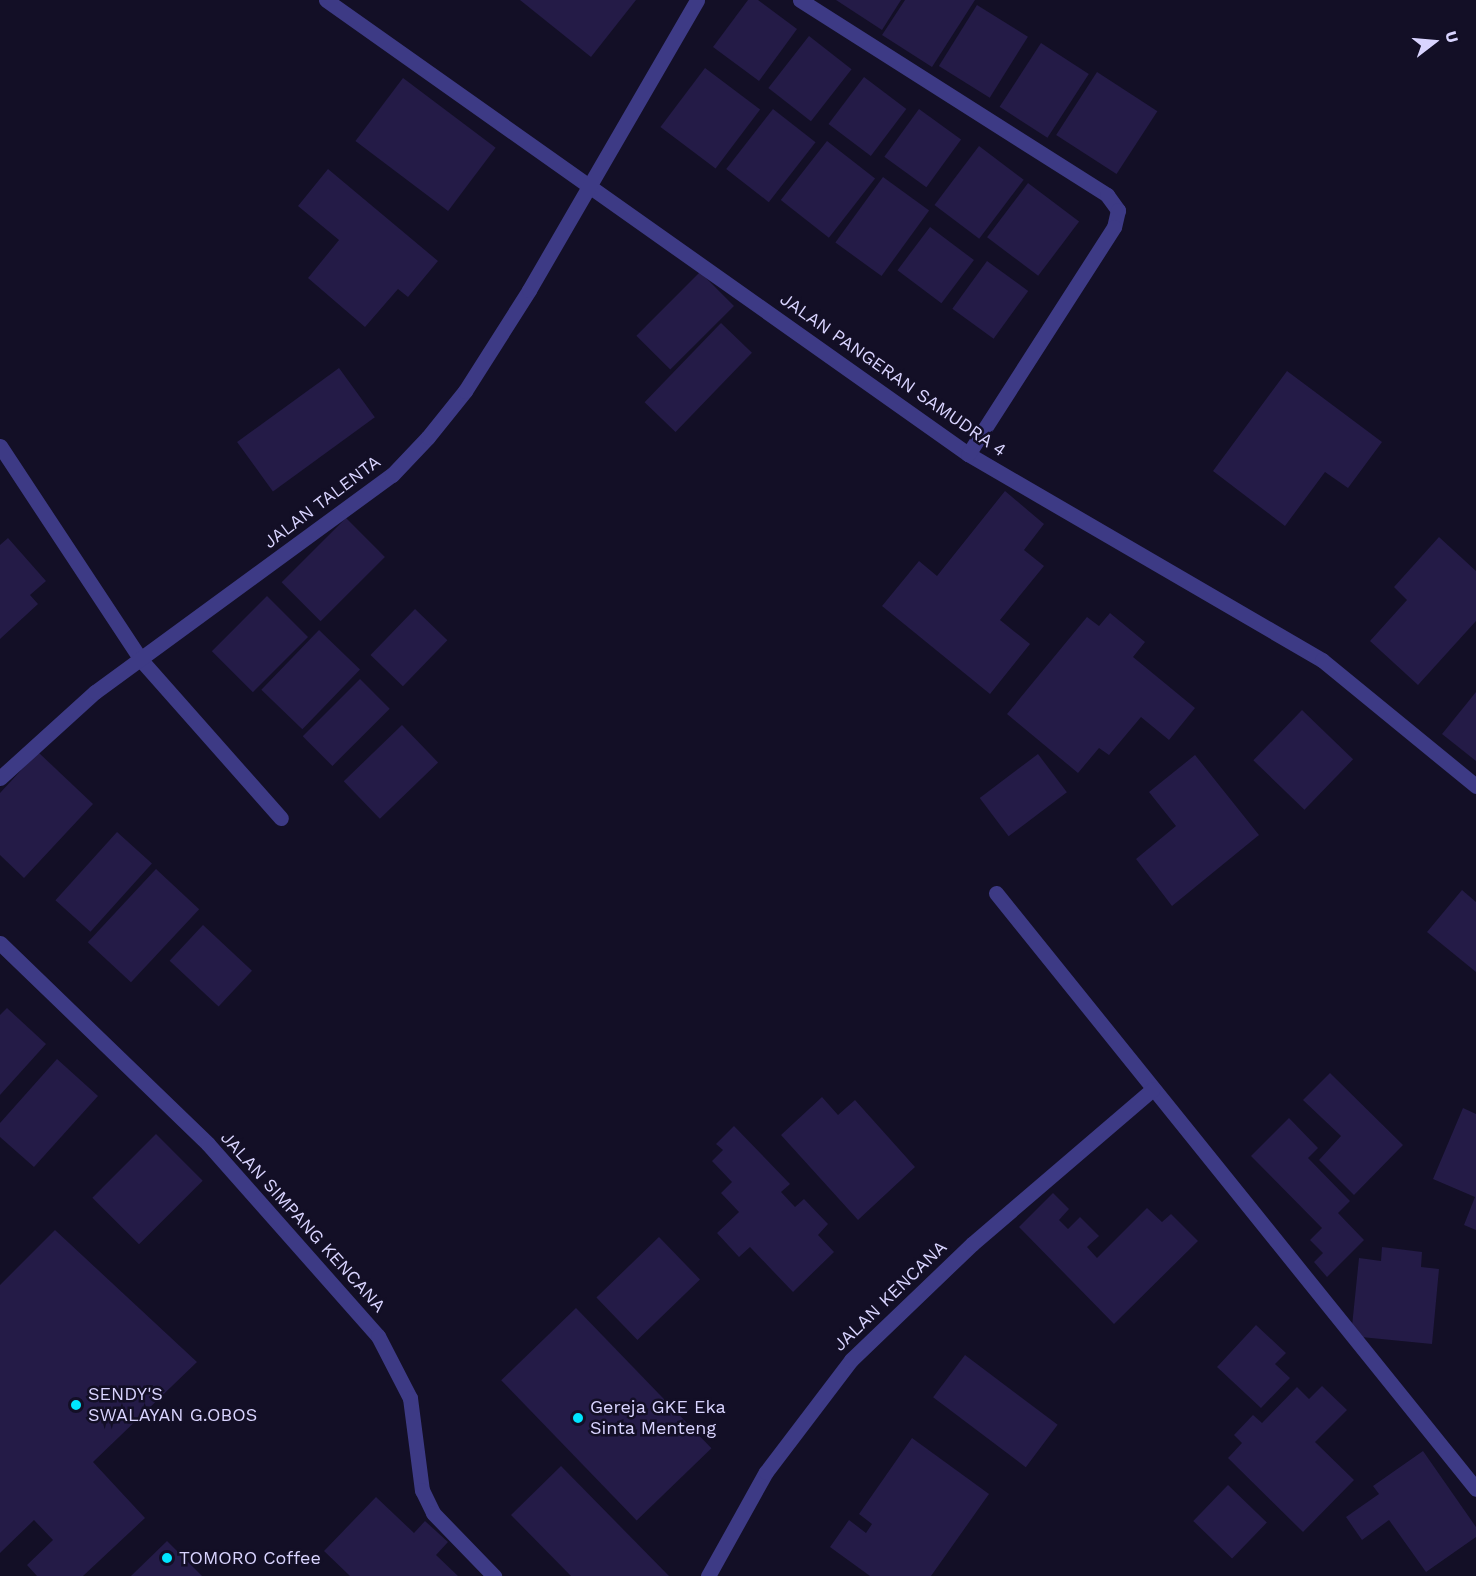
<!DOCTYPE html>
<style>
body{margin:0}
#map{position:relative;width:1476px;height:1576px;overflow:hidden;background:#130f26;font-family:"Work Sans",sans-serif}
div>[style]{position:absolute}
.building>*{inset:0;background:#241b47;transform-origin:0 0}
.minor>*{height:15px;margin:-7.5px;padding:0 7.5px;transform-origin:7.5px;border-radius:7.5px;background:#3d3a85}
.dots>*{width:16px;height:16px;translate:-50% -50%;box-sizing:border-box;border:3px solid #130f26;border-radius:50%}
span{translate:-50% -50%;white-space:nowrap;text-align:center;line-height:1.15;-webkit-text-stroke:5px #130f26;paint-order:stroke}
.street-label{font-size:18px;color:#d9d4ff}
.poi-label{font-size:18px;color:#d9d4ff}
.left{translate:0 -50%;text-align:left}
.north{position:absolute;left:1404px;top:12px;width:60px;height:60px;-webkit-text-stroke:4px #130f26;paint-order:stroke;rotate:74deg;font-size:16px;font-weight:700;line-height:24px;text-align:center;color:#d9d4ff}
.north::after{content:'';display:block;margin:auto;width:21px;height:27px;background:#d9d4ff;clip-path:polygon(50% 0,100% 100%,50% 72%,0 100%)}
</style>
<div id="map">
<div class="building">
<div style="clip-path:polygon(520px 0,636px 0,591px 57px)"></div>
<div style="clip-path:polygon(748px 0,758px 0,797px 29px,759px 81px,713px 47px)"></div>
<div style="clip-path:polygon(836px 0,901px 0,882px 30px)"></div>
<div style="clip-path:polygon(905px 0,975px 0,932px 67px,882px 35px)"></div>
<div style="left:977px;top:5px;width:60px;height:72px;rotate:32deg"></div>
<div style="left:809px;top:36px;width:54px;height:66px;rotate:38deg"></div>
<div style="left:1041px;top:43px;width:57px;height:76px;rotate:33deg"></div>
<div style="left:705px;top:68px;width:69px;height:74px;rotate:37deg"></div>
<div style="left:1097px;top:72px;width:72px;height:75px;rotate:33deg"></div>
<div style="left:864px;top:77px;width:53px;height:59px;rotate:37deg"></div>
<div style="left:403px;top:78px;width:116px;height:79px;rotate:37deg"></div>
<div style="left:773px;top:109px;width:54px;height:76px;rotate:38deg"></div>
<div style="left:919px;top:109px;width:52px;height:59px;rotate:36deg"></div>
<div style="left:827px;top:141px;width:61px;height:75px;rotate:38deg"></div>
<div style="left:979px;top:146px;width:56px;height:74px;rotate:37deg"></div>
<div style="clip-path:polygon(328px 169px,438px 261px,408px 297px,398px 289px,365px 327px,308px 278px,339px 240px,298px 206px)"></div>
<div style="left:883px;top:177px;width:57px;height:81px;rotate:36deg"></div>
<div style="left:1028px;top:183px;width:64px;height:68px;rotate:37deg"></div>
<div style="left:930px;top:227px;width:55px;height:54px;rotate:37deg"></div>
<div style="left:987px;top:261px;width:51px;height:59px;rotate:36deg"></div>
<div style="left:700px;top:272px;width:48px;height:90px;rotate:45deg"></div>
<div style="left:721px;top:323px;width:43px;height:110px;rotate:44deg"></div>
<div style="left:339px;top:368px;width:61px;height:126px;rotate:54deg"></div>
<div style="clip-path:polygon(1287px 371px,1382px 442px,1348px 488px,1325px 472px,1285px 526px,1213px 471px)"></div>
<div style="clip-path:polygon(1005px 491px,1044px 524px,1024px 550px,1044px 566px,1000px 620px,1030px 644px,990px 694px,882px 606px,919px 561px,937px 576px)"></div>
<div style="left:346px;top:518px;width:55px;height:91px;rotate:45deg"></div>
<div style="clip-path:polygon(1439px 537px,1476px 571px,1476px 621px,1418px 685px,1370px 641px,1407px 600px,1394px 587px)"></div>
<div style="clip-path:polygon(8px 538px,46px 581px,30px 595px,38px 604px,0 639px,0 545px)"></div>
<div style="left:267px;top:596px;width:58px;height:78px;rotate:45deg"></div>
<div style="left:415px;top:609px;width:45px;height:64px;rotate:44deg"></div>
<div style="clip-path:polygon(1110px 613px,1145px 642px,1133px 657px,1195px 708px,1169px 740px,1141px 717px,1109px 755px,1099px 748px,1078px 773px,1007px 714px,1087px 617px,1099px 626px)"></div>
<div style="left:319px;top:630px;width:57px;height:83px;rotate:44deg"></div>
<div style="left:360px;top:679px;width:42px;height:81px;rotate:45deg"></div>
<div style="clip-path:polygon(1476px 692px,1476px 761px,1442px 734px)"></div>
<div style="left:1302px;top:710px;width:71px;height:70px;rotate:44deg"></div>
<div style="left:402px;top:725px;width:52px;height:81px;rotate:46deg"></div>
<div style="clip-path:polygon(38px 752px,93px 804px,24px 878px,0 855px,0 793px)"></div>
<div style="left:1038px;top:754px;width:48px;height:73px;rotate:53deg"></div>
<div style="clip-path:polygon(1195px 755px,1259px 835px,1172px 906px,1136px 859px,1176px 826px,1149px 792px)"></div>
<div style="left:117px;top:832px;width:47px;height:92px;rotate:42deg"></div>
<div style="left:156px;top:869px;width:59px;height:100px;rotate:43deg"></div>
<div style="clip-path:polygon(1462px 890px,1476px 902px,1476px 972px,1427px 932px)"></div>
<div style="left:203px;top:925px;width:67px;height:49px;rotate:43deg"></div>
<div style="clip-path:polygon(7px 1008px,46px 1044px,0 1095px,0 1015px)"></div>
<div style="clip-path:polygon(57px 1059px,98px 1096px,34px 1167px,0 1137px,0 1123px)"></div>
<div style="clip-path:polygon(1330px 1073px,1403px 1145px,1354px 1195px,1319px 1160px,1341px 1136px,1303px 1100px)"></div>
<div style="clip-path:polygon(822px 1097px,838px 1115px,855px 1100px,915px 1167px,858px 1220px,781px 1135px)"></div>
<div style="clip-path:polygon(1463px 1108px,1476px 1114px,1476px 1230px,1464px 1225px,1475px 1197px,1433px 1179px)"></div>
<div style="clip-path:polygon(1289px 1118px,1318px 1148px,1308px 1158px,1350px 1201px,1338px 1213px,1364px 1240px,1327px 1277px,1314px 1262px,1323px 1253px,1310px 1240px,1322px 1228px,1251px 1156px)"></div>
<div style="clip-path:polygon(734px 1126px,790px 1184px,781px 1192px,795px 1207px,804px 1199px,828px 1224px,818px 1235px,834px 1252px,793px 1292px,750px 1247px,739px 1257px,717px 1233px,739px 1212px,721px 1193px,732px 1182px,712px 1161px,723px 1150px,716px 1144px)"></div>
<div style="left:156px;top:1134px;width:66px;height:90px;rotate:45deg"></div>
<div style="clip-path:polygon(1053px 1193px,1069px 1209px,1059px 1220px,1068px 1229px,1080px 1217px,1099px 1236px,1087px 1247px,1097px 1258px,1147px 1208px,1162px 1222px,1171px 1214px,1198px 1241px,1114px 1324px,1019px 1227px)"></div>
<div style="clip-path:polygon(55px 1230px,197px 1362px,93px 1462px,145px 1518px,83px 1576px,37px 1576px,27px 1565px,53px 1540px,34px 1520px,0 1553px,0 1285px)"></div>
<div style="left:659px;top:1237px;width:59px;height:87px;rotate:46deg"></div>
<div style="clip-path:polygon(1382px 1247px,1422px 1252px,1421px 1267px,1439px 1269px,1432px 1344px,1351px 1336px,1359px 1258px,1381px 1261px)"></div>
<div style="left:576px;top:1308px;width:195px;height:104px;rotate:46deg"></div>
<div style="clip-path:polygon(1256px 1325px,1286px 1353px,1275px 1364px,1290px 1378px,1261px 1408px,1217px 1367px)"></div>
<div style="left:965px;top:1355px;width:116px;height:53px;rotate:37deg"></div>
<div style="clip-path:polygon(1322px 1386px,1347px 1410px,1315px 1442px,1354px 1480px,1303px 1532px,1228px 1458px,1242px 1443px,1234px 1435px,1253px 1415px,1262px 1423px,1297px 1387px,1309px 1399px)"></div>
<div style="clip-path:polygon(912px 1438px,989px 1494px,931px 1576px,870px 1576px,830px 1547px,849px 1520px,866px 1533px,872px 1524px,859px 1514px)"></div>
<div style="clip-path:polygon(1423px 1451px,1476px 1527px,1476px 1537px,1426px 1572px,1389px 1520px,1362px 1540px,1346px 1517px,1379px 1494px,1373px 1486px)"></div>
<div style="clip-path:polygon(561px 1466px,669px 1576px,571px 1576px,511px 1515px)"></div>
<div style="left:1228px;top:1485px;width:54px;height:50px;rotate:44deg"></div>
<div style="clip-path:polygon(376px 1497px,414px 1533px,425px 1521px,448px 1542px,436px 1555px,458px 1576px,350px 1576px,324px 1551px)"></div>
<div style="clip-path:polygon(167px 1541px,202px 1576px,131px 1576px)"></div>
</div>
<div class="minor">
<div style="left:326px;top:0;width:786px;rotate:35.27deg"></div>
<div style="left:968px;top:454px;width:410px;rotate:30.2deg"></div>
<div style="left:1322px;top:660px;width:199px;rotate:39.3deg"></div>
<div style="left:800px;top:0;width:364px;rotate:32.4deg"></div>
<div style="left:1107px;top:195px;width:19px;rotate:54deg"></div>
<div style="left:1118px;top:210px;width:17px;rotate:103deg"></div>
<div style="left:1114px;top:227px;width:270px;rotate:122.7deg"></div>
<div style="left:0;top:446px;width:256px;rotate:56.6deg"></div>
<div style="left:141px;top:660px;width:211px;rotate:48.5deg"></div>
<div style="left:0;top:778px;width:128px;rotate:-42.2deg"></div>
<div style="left:95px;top:692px;width:368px;rotate:-36.2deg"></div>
<div style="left:392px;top:475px;width:52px;rotate:-46.5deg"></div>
<div style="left:428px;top:437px;width:59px;rotate:-51.2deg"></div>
<div style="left:465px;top:391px;width:120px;rotate:-57.6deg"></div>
<div style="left:529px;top:290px;width:335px;rotate:-59.9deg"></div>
<div style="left:996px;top:893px;width:765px;rotate:51.15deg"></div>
<div style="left:0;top:943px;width:289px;rotate:44deg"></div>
<div style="left:208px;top:1144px;width:256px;rotate:48.5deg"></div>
<div style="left:378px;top:1336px;width:70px;rotate:62.7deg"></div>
<div style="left:410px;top:1398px;width:93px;rotate:82.6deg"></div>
<div style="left:422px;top:1490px;width:25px;rotate:64deg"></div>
<div style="left:433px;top:1513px;width:88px;rotate:45.9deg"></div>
<div style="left:708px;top:1576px;width:119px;rotate:-60.9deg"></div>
<div style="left:766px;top:1472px;width:141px;rotate:-52.8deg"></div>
<div style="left:851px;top:1360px;width:168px;rotate:-43.8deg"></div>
<div style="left:972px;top:1244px;width:238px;rotate:-40.6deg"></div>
</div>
<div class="dots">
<div style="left:76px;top:1405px;background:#00e5ff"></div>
<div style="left:578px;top:1418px;background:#00e5ff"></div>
<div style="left:167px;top:1558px;background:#00e5ff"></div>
</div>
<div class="street-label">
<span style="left:893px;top:375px;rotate:35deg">JALAN PANGERAN SAMUDRA 4</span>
<span style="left:322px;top:502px;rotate:-37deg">JALAN TALENTA</span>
<span style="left:303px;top:1222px;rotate:48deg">JALAN SIMPANG KENCANA</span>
<span style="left:890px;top:1296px;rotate:-44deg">JALAN KENCANA</span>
</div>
<div class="poi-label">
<span class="left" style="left:88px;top:1405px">SENDY'S<br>SWALAYAN G.OBOS</span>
<span class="left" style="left:590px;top:1418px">Gereja GKE Eka<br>Sinta Menteng</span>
<span class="left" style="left:179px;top:1558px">TOMORO Coffee</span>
</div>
<div class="north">U</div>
</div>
